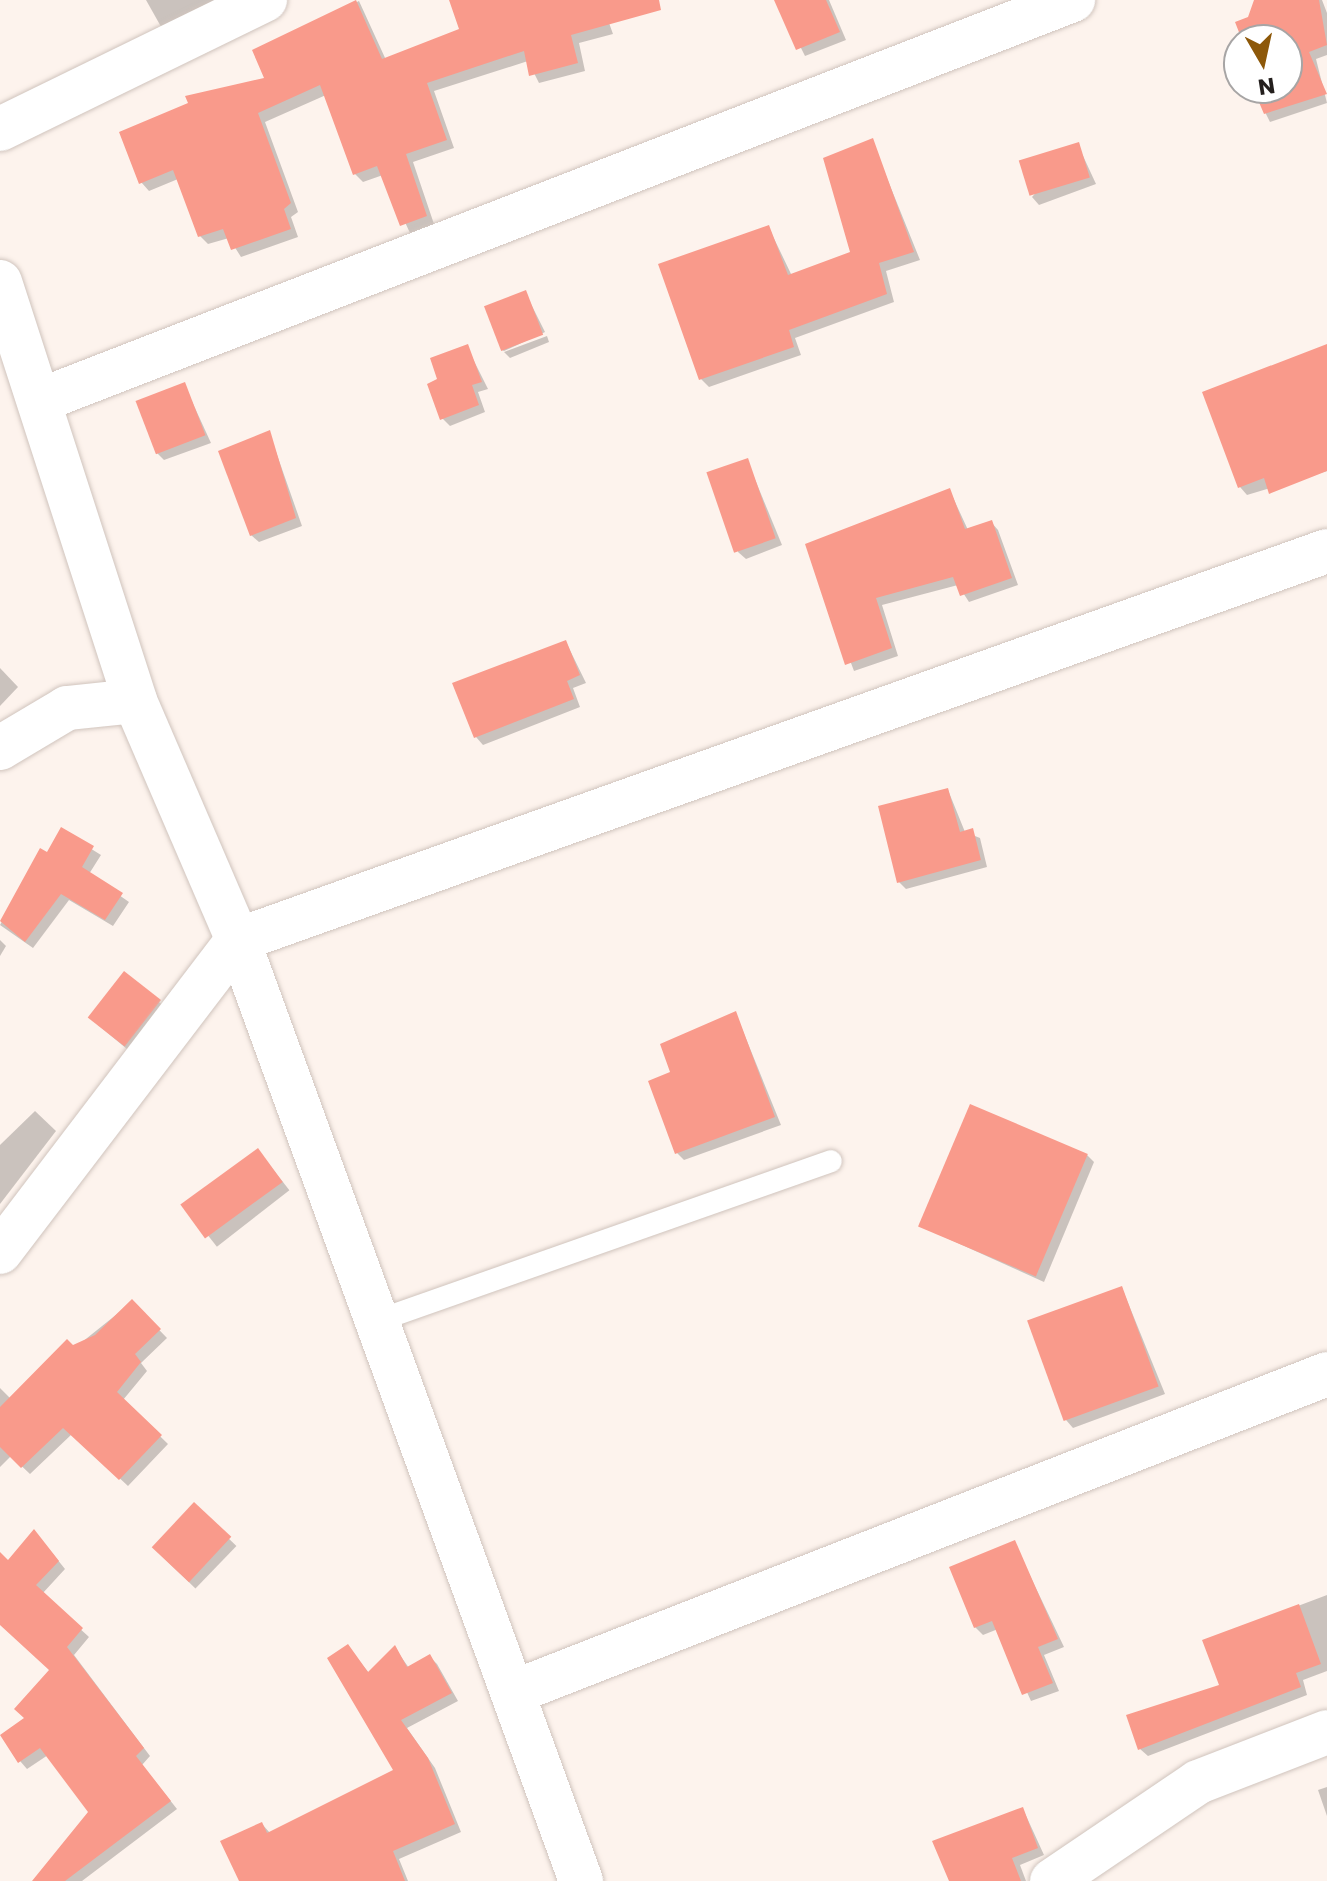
<!DOCTYPE html>
<style>
body{margin:0}
#map{position:relative;width:1327px;height:1881px;overflow:hidden;background:#fdf3ed;font-family:Poppins,sans-serif}
div>[style]{position:absolute}
.shadow>*{inset:0;background:#0003;transform-origin:0 0}
.building>*{inset:0;background:#f99a8b;transform-origin:0 0}
.roads{filter:drop-shadow(0 0 2px #d0c4bd) drop-shadow(0 0 2px #d0c4bd)}
.service>*{height:22px;margin:-11px;padding:0 11px;transform-origin:11px;border-radius:11px;background:#fff}
.minor>*{height:44px;margin:-22px;padding:0 22px;transform-origin:22px;border-radius:22px;background:#fff}
span{translate:-50% -50%;white-space:nowrap;text-align:center;line-height:1.15;-webkit-text-stroke:8px #fff;paint-order:stroke}
.north{position:absolute;left:1223px;top:24px;width:80px;height:80px;box-sizing:border-box;background:#fff;border:2px solid #a7a5a5;border-radius:50%;rotate:171deg;font-size:22px;font-weight:700;line-height:32px;text-align:center;color:#241f1d}
.north::after{content:'';display:block;margin:auto;width:28px;height:36px;background:#8d5809;clip-path:polygon(50% 0,100% 100%,50% 72%,0 100%)}
</style>
<div id="map">
<div class="shadow">
<div style="clip-path:polygon(146px 0,216px 0,164px 32px)"></div>
<div style="clip-path:polygon(451px 0,650px 0,608px 20px,613px 34px,579px 43px,585px 71px,539px 83px,528px 61px,434px 91px,454px 148px,413px 162px,434px 224px,410px 233px,383px 175px,363px 182px,355px 174px,326px 95px,265px 122px,298px 212px,291px 217px,298px 237px,241px 257px,229px 238px,208px 244px,200px 236px,178px 179px,149px 191px,141px 182px,267px 79px,255px 51px,359px 1px,386px 60px,462px 30px)"></div>
<div style="clip-path:polygon(777px 0,829px 0,846px 40px,805px 56px)"></div>
<div style="clip-path:polygon(1270px 0,1322px 0,1327px 13px,1327px 55px,1316px 59px,1327px 103px,1270px 122px,1253px 88px,1287px 88px,1287px 40px,1244px 40px)"></div>
<div style="clip-path:polygon(872px 141px,920px 260px,886px 271px,894px 302px,795px 338px,801px 355px,709px 387px,701px 379px,769px 228px,792px 276px,853px 253px)"></div>
<div style="clip-path:polygon(1078px 145px,1096px 184px,1039px 205px,1032px 197px)"></div>
<div style="clip-path:polygon(525px 292px,545px 332px,504px 351px,502px 350px)"></div>
<div style="clip-path:polygon(547px 336px,549px 342px,510px 358px,504px 352px)"></div>
<div style="clip-path:polygon(1327px 346px,1327px 471px,1247px 495px,1240px 487px)"></div>
<div style="clip-path:polygon(467px 347px,488px 389px,478px 392px,485px 412px,450px 426px,442px 418px,440px 380px)"></div>
<div style="clip-path:polygon(184px 384px,211px 443px,164px 460px,157px 453px)"></div>
<div style="clip-path:polygon(269px 432px,302px 526px,259px 542px,251px 535px)"></div>
<div style="clip-path:polygon(747px 460px,782px 545px,746px 559px,738px 552px)"></div>
<div style="clip-path:polygon(950px 491px,968px 530px,991px 522px,998px 530px,1018px 585px,969px 602px,958px 585px,882px 605px,898px 656px,854px 671px,807px 546px)"></div>
<div style="clip-path:polygon(566px 642px,586px 683px,573px 688px,580px 707px,483px 745px,476px 737px)"></div>
<div style="clip-path:polygon(0 668px,18px 687px,0 706px)"></div>
<div style="clip-path:polygon(948px 790px,965px 832px,980px 838px,987px 867px,906px 889px,899px 882px)"></div>
<div style="clip-path:polygon(61px 830px,101px 855px,89px 874px,129px 902px,113px 926px,69px 900px,33px 948px,0 925px,41px 851px,48px 855px)"></div>
<div style="clip-path:polygon(0 940px,6px 946px,0 956px)"></div>
<div style="clip-path:polygon(159px 1002px,167px 1009px,133px 1054px,98px 1025px)"></div>
<div style="clip-path:polygon(736px 1014px,781px 1125px,684px 1160px,677px 1153px,673px 1074px)"></div>
<div style="clip-path:polygon(35px 1111px,56px 1131px,0 1204px,0 1145px)"></div>
<div style="left:258px;top:1150px;width:51px;height:92px;rotate:52deg"></div>
<div style="clip-path:polygon(1087px 1155px,1094px 1162px,1044px 1282px,920px 1226px)"></div>
<div style="clip-path:polygon(1122px 1288px,1165px 1394px,1073px 1428px,1066px 1420px)"></div>
<div style="clip-path:polygon(132px 1302px,167px 1338px,141px 1363px,147px 1371px,123px 1400px,168px 1444px,128px 1486px,72px 1434px,30px 1474px,11px 1456px,0 1467px,0 1388px,11px 1399px)"></div>
<div style="left:194px;top:1505px;width:59px;height:59px;rotate:44deg"></div>
<div style="clip-path:polygon(41px 1539px,65px 1569px,42px 1594px,89px 1637px,74px 1655px,150px 1756px,142px 1765px,177px 1809px,82px 1881px,33px 1881px,91px 1812px,48px 1755px,27px 1769px,20px 1761px,26px 1718px,52px 1670px,0 1624px,0 1560px,7px 1565px)"></div>
<div style="clip-path:polygon(1014px 1542px,1064px 1647px,1044px 1655px,1059px 1691px,1031px 1701px,998px 1629px,983px 1635px,975px 1627px)"></div>
<div style="clip-path:polygon(1327px 1595px,1327px 1671px,1303px 1680px,1307px 1695px,1148px 1756px,1140px 1749px,1221px 1686px,1205px 1641px)"></div>
<div style="clip-path:polygon(348px 1647px,369px 1673px,395px 1648px,409px 1668px,430px 1657px,437px 1664px,458px 1701px,407px 1728px,435px 1768px,461px 1832px,399px 1859px,408px 1881px,241px 1881px,262px 1824px,270px 1833px,396px 1771px)"></div>
<div style="clip-path:polygon(1327px 1787px,1327px 1816px,1318px 1790px)"></div>
<div style="clip-path:polygon(1023px 1809px,1044px 1855px,1020px 1865px,1026px 1881px,951px 1881px)"></div>
</div>
<div class="building">
<div style="clip-path:polygon(356px 0,382px 59px,459px 29px,449px 0,659px 0,661px 10px,571px 35px,578px 63px,529px 76px,524px 51px,427px 83px,447px 140px,406px 154px,427px 216px,400px 226px,377px 166px,353px 175px,320px 85px,258px 113px,291px 203px,284px 209px,291px 229px,231px 250px,223px 229px,198px 237px,173px 170px,139px 184px,119px 132px,188px 103px,185px 96px,264px 78px,252px 50px)"></div>
<div style="clip-path:polygon(774px 0,826px 0,840px 32px,796px 50px)"></div>
<div style="clip-path:polygon(1254px 0,1319px 0,1327px 45px,1309px 52px,1327px 94px,1264px 114px,1253px 88px,1287px 88px,1287px 40px,1242px 40px,1235px 22px,1248px 17px)"></div>
<div style="clip-path:polygon(873px 138px,914px 252px,879px 263px,887px 294px,789px 330px,794px 347px,699px 380px,658px 264px,769px 225px,788px 275px,850px 252px,823px 158px)"></div>
<div style="left:1079px;top:142px;width:37px;height:63px;rotate:73deg"></div>
<div style="left:526px;top:290px;width:48px;height:45px;rotate:69deg"></div>
<div style="clip-path:polygon(468px 344px,482px 382px,472px 385px,479px 405px,440px 420px,427px 384px,437px 379px,430px 358px)"></div>
<div style="clip-path:polygon(1327px 344px,1327px 471px,1269px 494px,1264px 478px,1238px 488px,1202px 392px)"></div>
<div style="left:185px;top:382px;width:57px;height:53px;rotate:69deg"></div>
<div style="clip-path:polygon(270px 430px,296px 518px,250px 536px,218px 451px)"></div>
<div style="left:748px;top:458px;width:85px;height:44px;rotate:71deg"></div>
<div style="clip-path:polygon(950px 488px,965px 529px,992px 520px,1012px 578px,960px 596px,953px 577px,876px 598px,892px 648px,845px 665px,805px 544px)"></div>
<div style="clip-path:polygon(566px 640px,580px 675px,567px 681px,574px 699px,474px 738px,452px 683px)"></div>
<div style="clip-path:polygon(948px 788px,960px 832px,973px 828px,981px 860px,897px 883px,878px 806px)"></div>
<div style="clip-path:polygon(61px 827px,94px 846px,82px 867px,123px 893px,105px 920px,61px 894px,25px 942px,0 921px,40px 848px,47px 852px)"></div>
<div style="left:124px;top:971px;width:47px;height:59px;rotate:38deg"></div>
<div style="clip-path:polygon(736px 1011px,775px 1117px,675px 1154px,648px 1081px,670px 1072px,660px 1044px)"></div>
<div style="left:970px;top:1104px;width:128px;height:133px;rotate:23deg"></div>
<div style="left:258px;top:1148px;width:42px;height:96px;rotate:54deg"></div>
<div style="left:1122px;top:1286px;width:107px;height:101px;rotate:70deg"></div>
<div style="clip-path:polygon(132px 1299px,161px 1329px,135px 1354px,141px 1362px,117px 1392px,162px 1435px,119px 1480px,63px 1428px,21px 1468px,0 1447px,0 1407px,67px 1339px,73px 1345px,95px 1335px)"></div>
<div style="left:194px;top:1502px;width:51px;height:62px;rotate:43deg"></div>
<div style="clip-path:polygon(34px 1529px,59px 1561px,36px 1585px,83px 1628px,67px 1647px,144px 1748px,136px 1756px,171px 1801px,65px 1881px,32px 1881px,88px 1812px,40px 1748px,18px 1763px,0 1735px,24px 1718px,14px 1709px,49px 1670px,0 1625px,0 1552px,8px 1560px)"></div>
<div style="clip-path:polygon(1015px 1540px,1058px 1639px,1038px 1647px,1053px 1683px,1022px 1695px,992px 1621px,974px 1628px,949px 1567px)"></div>
<div style="clip-path:polygon(1299px 1604px,1321px 1664px,1296px 1673px,1301px 1687px,1138px 1750px,1126px 1715px,1219px 1685px,1202px 1640px)"></div>
<div style="clip-path:polygon(348px 1644px,368px 1672px,395px 1645px,407px 1667px,430px 1654px,452px 1693px,401px 1720px,428px 1758px,455px 1824px,393px 1851px,405px 1881px,239px 1881px,220px 1841px,262px 1822px,267px 1833px,393px 1770px,327px 1658px)"></div>
<div style="clip-path:polygon(1023px 1807px,1038px 1848px,1012px 1858px,1021px 1881px,949px 1881px,932px 1841px)"></div>
</div>
<div class="roads">
<div class="service">
<div style="left:377px;top:1321px;width:481px;rotate:-19.4deg"></div>
</div>
<div class="minor">
<div style="left:0;top:129px;width:295px;rotate:-26deg"></div>
<div style="left:0;top:282px;width:440px;rotate:72.1deg"></div>
<div style="left:135px;top:701px;width:260px;rotate:66.7deg"></div>
<div style="left:238px;top:940px;width:1002px;rotate:69.97deg"></div>
<div style="left:41px;top:400px;width:1107px;rotate:-21.19deg"></div>
<div style="left:0;top:748px;width:78px;rotate:-30.8deg"></div>
<div style="left:67px;top:708px;width:68px;rotate:-5.9deg"></div>
<div style="left:0;top:1252px;width:392px;rotate:-52.7deg"></div>
<div style="left:238px;top:940px;width:1156px;rotate:-19.66deg"></div>
<div style="left:514px;top:1692px;width:873px;rotate:-21.36deg"></div>
<div style="left:1052px;top:1881px;width:176px;rotate:-34.1deg"></div>
<div style="left:1198px;top:1782px;width:138px;rotate:-21.2deg"></div>
</div>
</div>
<div class="north">N</div>
</div>
